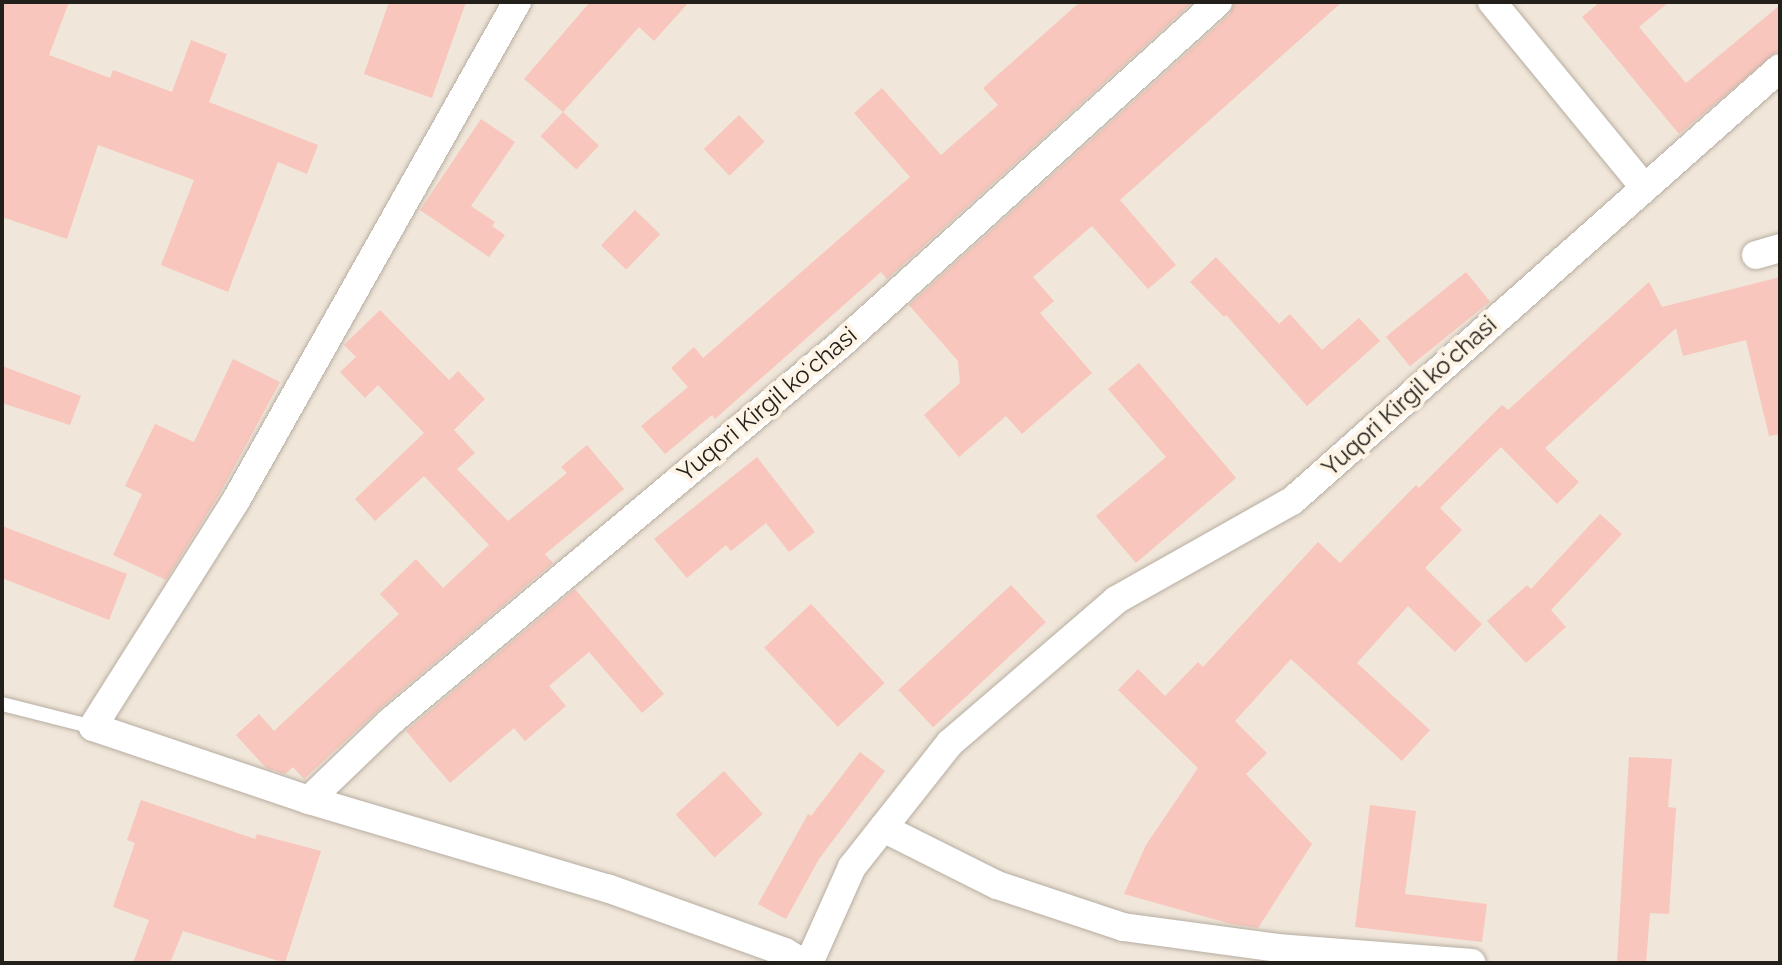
<!DOCTYPE html>
<meta charset="utf-8">
<style>
body{margin:0}
#map{position:relative;width:1782px;height:965px;overflow:hidden;background:#f0e6d9;font-family:Raleway,sans-serif}
div>[style]{position:absolute}
.building>*{inset:0;background:#f8c6bc;transform-origin:0 0}
.roads{filter:drop-shadow(0 0 2px #b6ada1) drop-shadow(0 0 2px #b6ada1)}
.service>*{height:14px;margin:-7px;padding:0 7px;transform-origin:7px;border-radius:7px;background:#fff}
.minor>*{height:28px;margin:-14px;padding:0 14px;transform-origin:14px;border-radius:14px;background:#fff}
span{translate:-50% -50%;white-space:nowrap;text-align:center;line-height:1.15;-webkit-text-stroke:8px #fdf4e6;paint-order:stroke}
.street-label{font-size:24px;color:#23201b}
.frame{position:absolute;inset:0;border:4px solid #23201b;pointer-events:none}
</style>
<div id="map">
<div class="building">
<div style="clip-path:polygon(2px 2px,69px 2px,49px 55px,110px 78px,113px 70px,172px 92px,191px 40px,227px 54px,209px 102px,318px 145px,307px 174px,278px 162px,228px 292px,161px 265px,194px 180px,98px 145px,67px 239px,2px 217px)"></div>
<div style="clip-path:polygon(389px 2px,466px 2px,432px 98px,364px 74px)"></div>
<div style="clip-path:polygon(590px 2px,689px 2px,654px 41px,639px 27px,563px 112px,524px 79px)"></div>
<div style="clip-path:polygon(1080px 2px,1193px 2px,887px 279px,881px 272px,715px 419px,712px 415px,665px 454px,641px 426px,688px 387px,671px 368px,694px 347px,703px 358px,910px 177px,854px 113px,882px 88px,941px 155px,998px 105px,983px 88px)"></div>
<div style="clip-path:polygon(1235px 2px,1342px 2px,1120px 200px,1176px 265px,1148px 289px,1092px 226px,1033px 277px,1054px 301px,1040px 313px,1092px 373px,1022px 434px,1006px 416px,959px 457px,924px 415px,960px 383px,958px 361px,909px 305px,1229px 15px)"></div>
<div style="clip-path:polygon(1600px 2px,1669px 2px,1639px 27px,1686px 83px,1780px 5px,1780px 49px,1679px 134px,1582px 17px)"></div>
<div style="left:563px;top:112px;width:49px;height:33px;rotate:43deg"></div>
<div style="left:739px;top:115px;width:37px;height:49px;rotate:46deg"></div>
<div style="clip-path:polygon(481px 119px,515px 142px,471px 206px,495px 222px,492px 226px,505px 235px,489px 257px,420px 210px)"></div>
<div style="left:635px;top:210px;width:35px;height:49px;rotate:44deg"></div>
<div style="clip-path:polygon(1216px 257px,1279px 324px,1290px 314px,1322px 350px,1359px 318px,1380px 341px,1307px 406px,1226px 315px,1224px 317px,1190px 282px)"></div>
<div style="left:1466px;top:272px;width:38px;height:103px;rotate:51deg"></div>
<div style="clip-path:polygon(1780px 277px,1780px 434px,1769px 436px,1746px 340px,1683px 356px,1676px 328px,1545px 448px,1579px 482px,1557px 504px,1501px 447px,1440px 508px,1462px 530px,1425px 568px,1482px 624px,1455px 652px,1408px 606px,1357px 663px,1430px 730px,1402px 761px,1291px 659px,1235px 721px,1267px 753px,1246px 774px,1312px 844px,1258px 928px,1231px 924px,1124px 894px,1146px 845px,1198px 768px,1118px 690px,1138px 669px,1165px 696px,1198px 662px,1203px 667px,1318px 542px,1340px 563px,1416px 485px,1419px 488px,1502px 405px,1508px 410px,1649px 282px,1662px 307px)"></div>
<div style="clip-path:polygon(380px 310px,449px 380px,458px 371px,485px 399px,454px 430px,475px 453px,457px 469px,508px 521px,567px 473px,561px 467px,587px 445px,624px 489px,545px 554px,553px 563px,384px 705px,304px 779px,293px 767px,285px 774px,266px 768px,236px 735px,259px 714px,274px 731px,399px 614px,380px 594px,416px 559px,443px 588px,489px 545px,424px 476px,375px 521px,355px 499px,424px 433px,378px 385px,365px 398px,340px 372px,356px 357px,344px 345px)"></div>
<div style="clip-path:polygon(233px 359px,280px 382px,220px 493px,166px 580px,113px 555px,142px 494px,125px 486px,155px 424px,194px 442px)"></div>
<div style="clip-path:polygon(1139px 363px,1236px 478px,1136px 563px,1096px 516px,1166px 457px,1108px 389px)"></div>
<div style="clip-path:polygon(2px 366px,81px 396px,70px 425px,2px 403px)"></div>
<div style="clip-path:polygon(757px 457px,815px 532px,789px 552px,766px 523px,731px 551px,726px 545px,687px 578px,654px 539px)"></div>
<div style="clip-path:polygon(1600px 514px,1622px 534px,1551px 610px,1566px 627px,1526px 663px,1487px 621px,1527px 585px,1531px 589px)"></div>
<div style="clip-path:polygon(2px 526px,127px 574px,109px 620px,2px 578px)"></div>
<div style="left:1011px;top:585px;width:51px;height:154px;rotate:47deg"></div>
<div style="clip-path:polygon(575px 589px,664px 694px,642px 713px,589px 652px,549px 686px,566px 706px,525px 741px,514px 728px,450px 783px,406px 731px)"></div>
<div style="left:811px;top:604px;width:108px;height:64px;rotate:47deg"></div>
<div style="clip-path:polygon(860px 752px,885px 771px,819px 859px,786px 919px,758px 904px,808px 814px,811px 816px)"></div>
<div style="clip-path:polygon(1629px 757px,1672px 759px,1668px 807px,1676px 808px,1669px 914px,1650px 913px,1646px 963px,1617px 963px)"></div>
<div style="left:724px;top:771px;width:58px;height:65px;rotate:48deg"></div>
<div style="clip-path:polygon(141px 800px,255px 839px,257px 834px,321px 851px,285px 963px,183px 931px,170px 963px,133px 963px,149px 920px,113px 907px,135px 843px,127px 840px)"></div>
<div style="clip-path:polygon(1370px 805px,1416px 811px,1405px 894px,1487px 904px,1482px 942px,1355px 927px)"></div>
</div>
<div class="roads">
<div class="service">
<div style="left:2px;top:704px;width:94px;rotate:14.2deg"></div>
</div>
<div class="minor">
<div style="left:517px;top:2px;width:574px;rotate:119.42deg"></div>
<div style="left:235px;top:502px;width:266px;rotate:122.3deg"></div>
<div style="left:93px;top:727px;width:228px;rotate:18.7deg"></div>
<div style="left:309px;top:800px;width:112px;rotate:-43.9deg"></div>
<div style="left:390px;top:722px;width:588px;rotate:-39.97deg"></div>
<div style="left:841px;top:344px;width:509px;rotate:-42.21deg"></div>
<div style="left:1492px;top:2px;width:238px;rotate:50.6deg"></div>
<div style="left:1756px;top:255px;width:25px;rotate:-16deg"></div>
<div style="left:309px;top:800px;width:311px;rotate:16.5deg"></div>
<div style="left:607px;top:888px;width:189px;rotate:19.8deg"></div>
<div style="left:785px;top:952px;width:21px;rotate:31deg"></div>
<div style="left:883px;top:828px;width:127px;rotate:26.6deg"></div>
<div style="left:997px;top:885px;width:133px;rotate:18.4deg"></div>
<div style="left:1123px;top:927px;width:156px;rotate:7.7deg"></div>
<div style="left:1278px;top:948px;width:194px;rotate:4.4deg"></div>
<div style="left:809px;top:963px;width:105px;rotate:-65.9deg"></div>
<div style="left:852px;top:867px;width:158px;rotate:-51.7deg"></div>
<div style="left:950px;top:743px;width:219px;rotate:-40.7deg"></div>
<div style="left:1116px;top:600px;width:202px;rotate:-29.4deg"></div>
<div style="left:1292px;top:501px;width:652px;rotate:-41.58deg"></div>
</div>
</div>
<div class="street-label">
<span style="left:1409px;top:396px;rotate:-42deg">Yuqori Kirgil koʻchasi</span>
<span style="left:767px;top:404px;rotate:-40deg">Yuqori Kirgil koʻchasi</span>
</div>
<div class="frame"></div>
</div>
